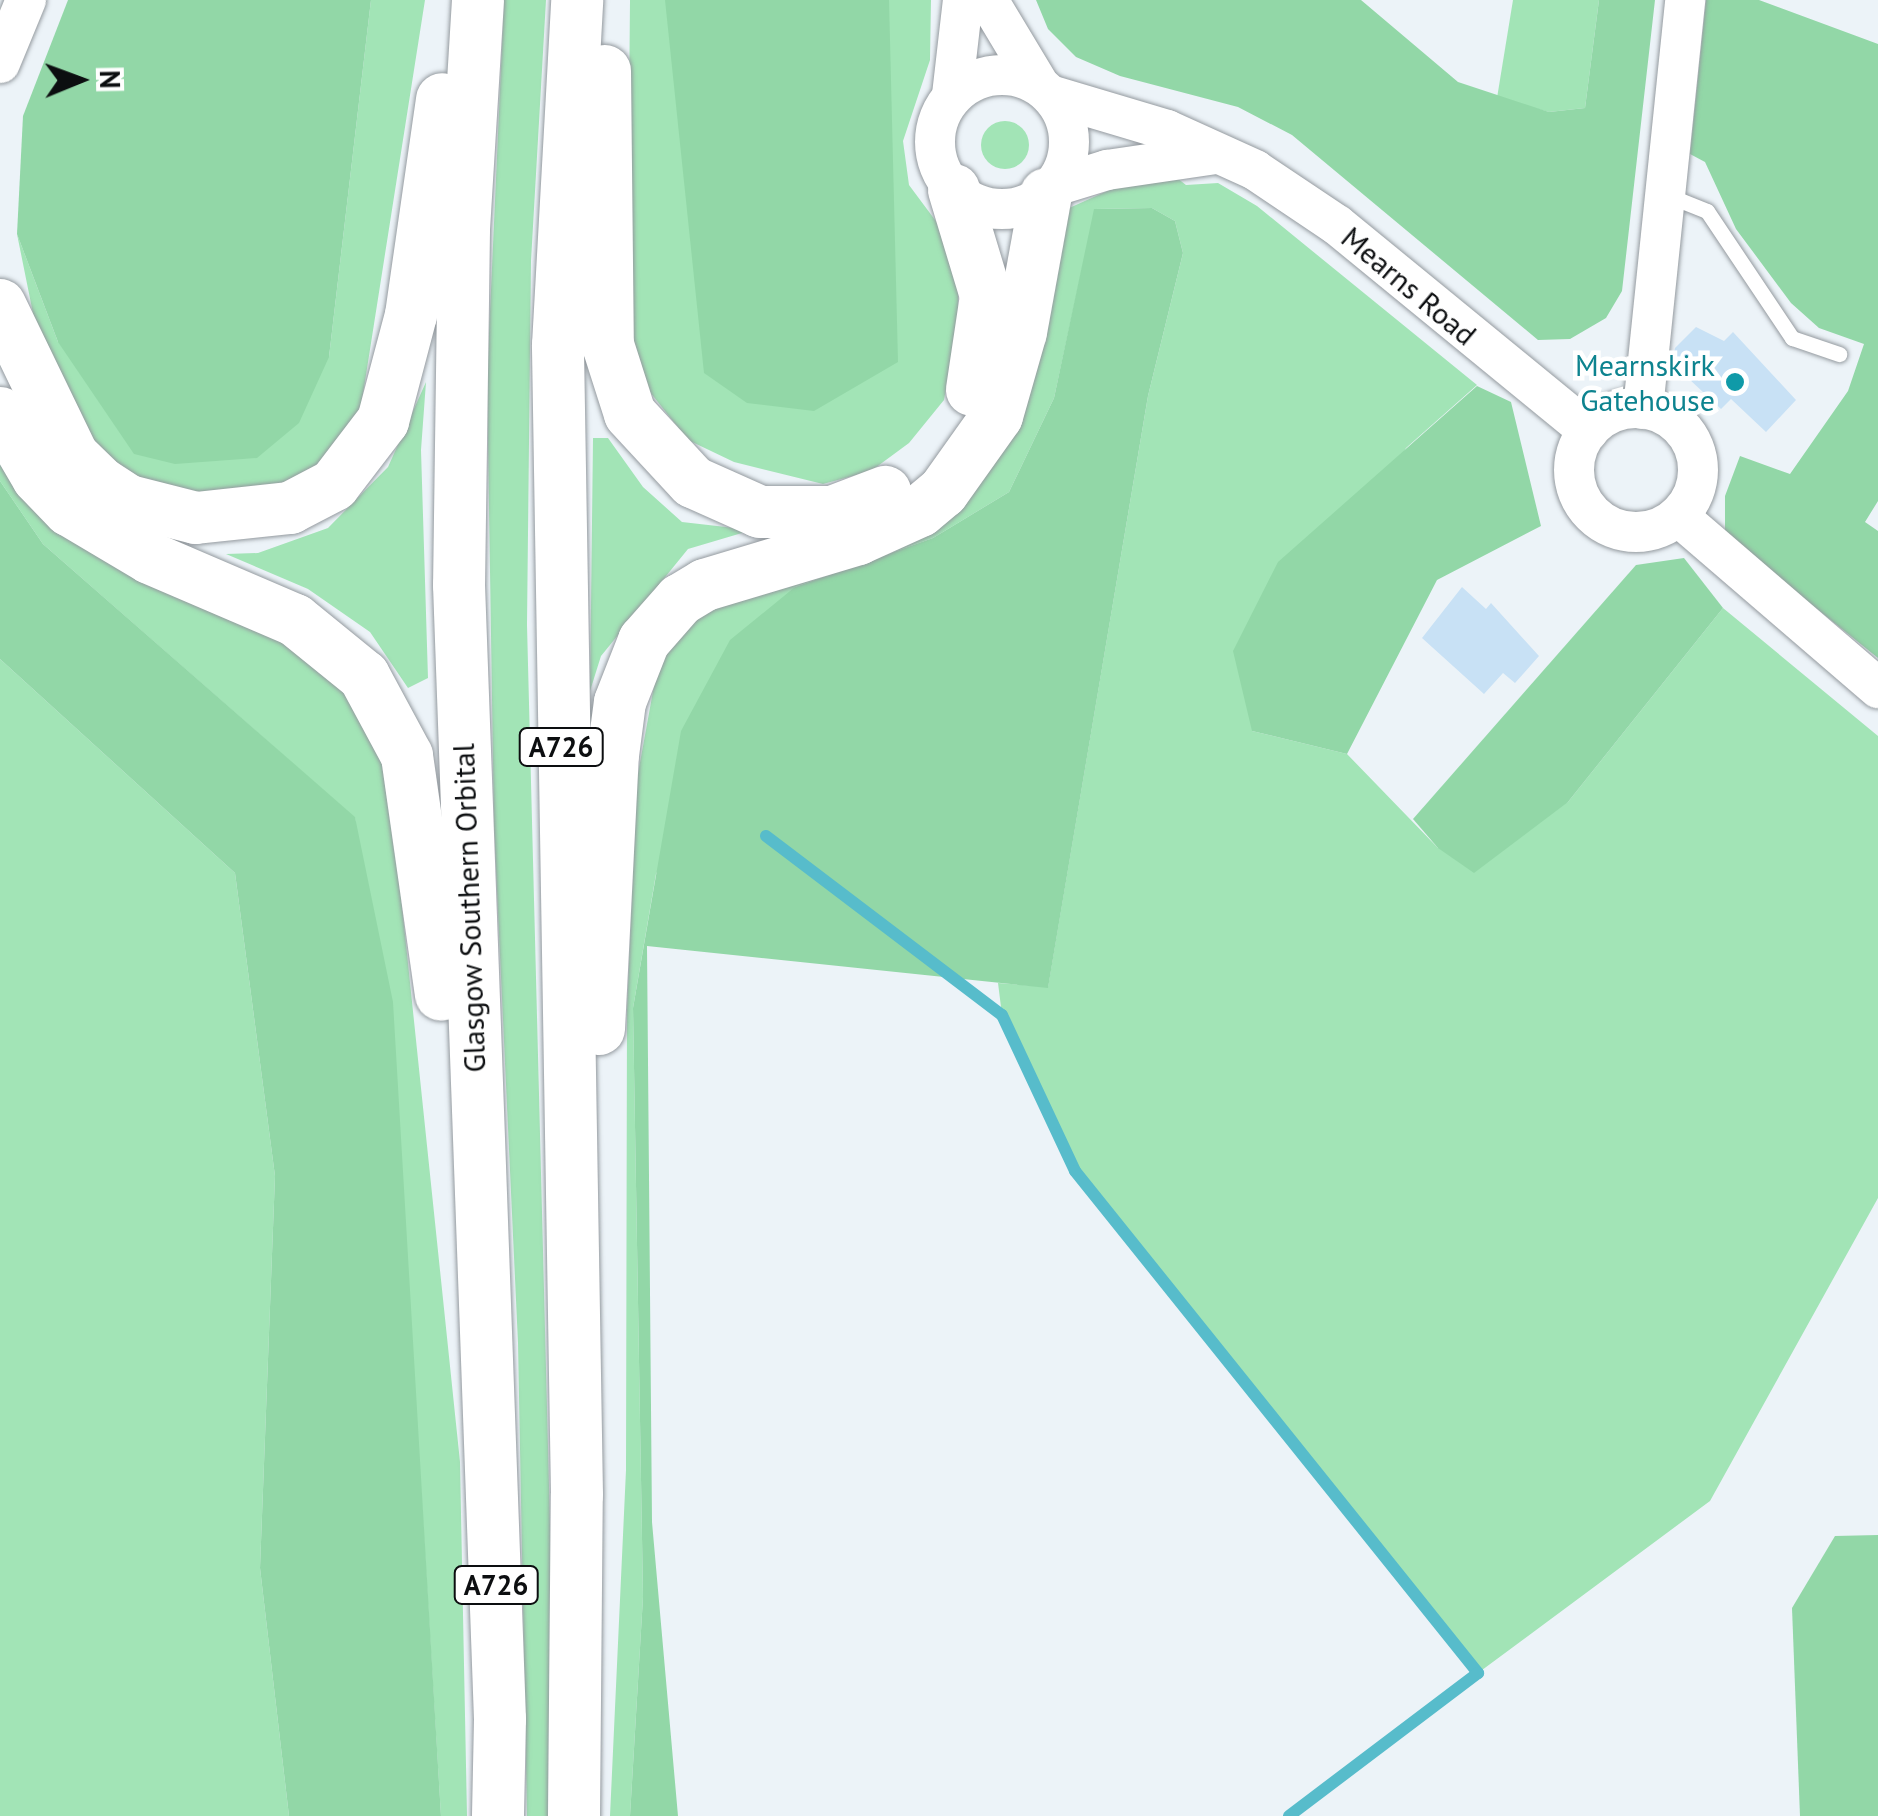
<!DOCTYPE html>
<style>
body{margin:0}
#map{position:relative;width:1878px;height:1816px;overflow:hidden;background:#ecf3f8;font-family:"PT Sans",sans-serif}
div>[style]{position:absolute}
.green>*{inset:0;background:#a2e4b6}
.round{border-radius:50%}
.forest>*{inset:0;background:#92d7a7}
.stream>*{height:12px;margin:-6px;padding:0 6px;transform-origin:6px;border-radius:6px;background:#57bccb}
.building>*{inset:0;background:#c8e1f5}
.roads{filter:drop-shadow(0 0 2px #949a9f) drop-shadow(0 0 2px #949a9f)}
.service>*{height:15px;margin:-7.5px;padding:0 7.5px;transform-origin:7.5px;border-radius:7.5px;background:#fff}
.tertiary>*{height:40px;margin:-20px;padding:0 20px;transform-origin:20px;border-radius:20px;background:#fff}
.tertiary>.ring{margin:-20px;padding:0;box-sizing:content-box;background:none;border:40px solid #fff;border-radius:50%}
.trunk>*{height:52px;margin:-26px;padding:0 26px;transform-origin:26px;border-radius:26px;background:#fff}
.dots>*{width:28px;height:28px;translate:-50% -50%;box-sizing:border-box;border:5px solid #fff;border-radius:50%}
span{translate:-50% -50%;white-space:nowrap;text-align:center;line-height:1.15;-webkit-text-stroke:9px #fff;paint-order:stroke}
.shield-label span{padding:2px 8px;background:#fff;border:2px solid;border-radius:8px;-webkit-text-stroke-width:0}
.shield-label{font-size:28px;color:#0c0e10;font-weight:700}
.street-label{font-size:30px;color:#0c0e10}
.culture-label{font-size:30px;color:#0d838f}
.right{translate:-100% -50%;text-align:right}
.north{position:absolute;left:30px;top:30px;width:100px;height:100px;-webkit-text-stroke:8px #fff;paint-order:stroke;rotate:89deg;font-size:28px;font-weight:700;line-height:40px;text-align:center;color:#0c0e10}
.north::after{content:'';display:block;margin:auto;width:35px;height:45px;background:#0c0e10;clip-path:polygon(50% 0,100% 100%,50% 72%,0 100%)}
</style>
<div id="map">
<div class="green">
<div style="clip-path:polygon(371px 0,425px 0,360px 413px,318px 469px,259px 497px,136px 487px,89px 448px,44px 368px,17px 234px,58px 342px,329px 357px)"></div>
<div style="clip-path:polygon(504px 0,546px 0,531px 261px,527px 625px,551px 1564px,548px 1816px,527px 1816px,518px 1343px,494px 826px,487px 379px)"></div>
<div style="clip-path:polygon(630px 0,931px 0,930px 60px,903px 141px,909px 185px,941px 228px,958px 276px,958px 320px,944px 400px,909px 443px,871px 471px,823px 484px,734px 462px,688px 440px,638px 377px,627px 328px)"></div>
<div style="clip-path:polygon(1513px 0,1599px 0,1585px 108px,1549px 112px,1497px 98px)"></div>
<div class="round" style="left:981px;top:121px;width:48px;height:48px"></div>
<div style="clip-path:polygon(1177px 178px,1186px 185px,1218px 183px,1257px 206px,1477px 385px,1406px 448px,1252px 731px,1347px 754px,1438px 848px,1568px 802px,1723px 608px,1878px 736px,1878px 1198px,1710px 1501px,1478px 1673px,1075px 1171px,1002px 1015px,998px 983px,1048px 987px,1148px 396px,1183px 253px,1175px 221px,1152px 208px,1095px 209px,1054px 398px,1009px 492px,933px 538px,795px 587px,656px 874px,633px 1008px,643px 1597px,630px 1816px,610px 1816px,626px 1470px,627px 1010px,637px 779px,658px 664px,694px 621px,737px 594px,913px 537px,1067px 209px,1134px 179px)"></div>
<div style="clip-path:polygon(426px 382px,421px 450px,428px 678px,408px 688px,370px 632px,308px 589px,226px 554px,258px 553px,328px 528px,388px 467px)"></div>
<div style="clip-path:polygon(593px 438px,608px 438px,643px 487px,682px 522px,752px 530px,688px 549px,601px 656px,590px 691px)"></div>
<div style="clip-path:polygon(0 445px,301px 645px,346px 685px,387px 762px,460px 1462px,467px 1816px,441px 1816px,415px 1391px,355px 818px,43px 544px,0 481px)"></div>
<div style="clip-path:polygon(0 659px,235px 873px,275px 1176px,260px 1568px,289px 1816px,0 1816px)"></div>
</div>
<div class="forest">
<div style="clip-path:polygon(68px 0,371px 0,329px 357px,299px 423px,257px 458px,175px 464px,134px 454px,58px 342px,17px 234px,23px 116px)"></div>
<div style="clip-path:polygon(665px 0,889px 0,898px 362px,814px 411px,747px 403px,704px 373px)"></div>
<div style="clip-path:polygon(1036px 0,1361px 0,1458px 82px,1549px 112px,1585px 108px,1599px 0,1655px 0,1622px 291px,1606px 318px,1570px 339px,1538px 340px,1292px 135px,1238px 107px,1120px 76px,1076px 57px,1048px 29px)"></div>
<div style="clip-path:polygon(1706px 0,1759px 0,1878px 44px,1878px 501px,1865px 522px,1878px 531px,1878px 658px,1725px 535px,1725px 496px,1740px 456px,1790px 474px,1848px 391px,1864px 344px,1819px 328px,1791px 303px,1736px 229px,1705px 162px,1690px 154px)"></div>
<div style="clip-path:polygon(1152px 208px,1175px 221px,1183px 253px,1148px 396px,1048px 988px,647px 946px,652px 1522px,678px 1816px,630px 1816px,643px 1597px,633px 1008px,681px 731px,730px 640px,795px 587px,933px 538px,1009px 492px,1054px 398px,1094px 209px)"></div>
<div style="clip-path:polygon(1477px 386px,1511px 402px,1541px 526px,1437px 580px,1347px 754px,1252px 731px,1233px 651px,1278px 562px)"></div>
<div style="clip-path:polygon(0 481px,43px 544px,355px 817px,393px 1002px,441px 1816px,289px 1816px,260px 1568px,275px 1176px,235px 873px,0 659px)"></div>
<div style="clip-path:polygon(1684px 558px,1723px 608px,1568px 802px,1474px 873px,1438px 848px,1413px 819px,1636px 565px)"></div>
<div style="clip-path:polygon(1878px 1535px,1878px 1816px,1800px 1816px,1792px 1608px,1835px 1536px)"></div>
</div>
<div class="stream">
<div style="left:766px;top:836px;width:296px;rotate:37.2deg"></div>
<div style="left:1002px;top:1015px;width:172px;rotate:64.9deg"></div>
<div style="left:1075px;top:1171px;width:644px;rotate:51.24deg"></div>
<div style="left:1478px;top:1673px;width:237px;rotate:142.9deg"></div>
</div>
<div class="building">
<div style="clip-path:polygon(1696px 327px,1724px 341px,1733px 332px,1796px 400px,1766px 432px,1731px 399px,1721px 409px,1672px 363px,1675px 348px)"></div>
<div style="clip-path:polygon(1462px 587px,1486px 609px,1491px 603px,1539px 656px,1515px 683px,1503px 673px,1484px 694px,1422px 638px)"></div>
</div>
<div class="roads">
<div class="service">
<div style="left:1667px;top:195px;width:43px;rotate:21.8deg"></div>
<div style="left:1707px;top:211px;width:153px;rotate:56.2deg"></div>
<div style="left:1792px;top:338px;width:50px;rotate:18.8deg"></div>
</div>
<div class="tertiary">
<div style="left:988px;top:0;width:99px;rotate:59deg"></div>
<div style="left:0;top:63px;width:68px;rotate:-67.6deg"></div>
<div class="ring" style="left:935px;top:75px;width:94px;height:94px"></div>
<div style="left:952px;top:95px;width:96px;rotate:-83.4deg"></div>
<div style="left:1053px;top:96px;width:119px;rotate:16.6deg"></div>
<div style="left:1167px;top:130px;width:97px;rotate:24.4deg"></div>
<div style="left:1255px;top:170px;width:99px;rotate:33.9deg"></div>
<div style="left:1337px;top:225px;width:325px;rotate:39.3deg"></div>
<div style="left:1052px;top:187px;width:58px;rotate:-17.2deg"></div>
<div style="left:1107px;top:170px;width:110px;rotate:-8.4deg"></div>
<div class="ring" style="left:1574px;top:408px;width:84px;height:84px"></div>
<div style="left:1643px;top:409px;width:411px;rotate:-84.1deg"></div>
<div style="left:1678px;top:516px;width:264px;rotate:40.7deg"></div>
</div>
<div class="trunk">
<div style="left:478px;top:0;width:230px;rotate:93.5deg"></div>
<div style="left:464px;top:230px;width:355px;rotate:90.8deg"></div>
<div style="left:459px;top:585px;width:1135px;rotate:87.93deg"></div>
<div style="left:500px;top:1719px;width:97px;rotate:91.2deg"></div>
<div style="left:605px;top:71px;width:274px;rotate:89.4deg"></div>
<div style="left:608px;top:345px;width:72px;rotate:72.3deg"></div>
<div style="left:630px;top:414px;width:93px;rotate:47.2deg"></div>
<div style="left:693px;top:482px;width:73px;rotate:24.1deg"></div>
<div style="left:760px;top:512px;width:72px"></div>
<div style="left:832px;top:512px;width:57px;rotate:-20.7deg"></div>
<div style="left:954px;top:190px;width:111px;rotate:73.2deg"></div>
<div style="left:986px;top:296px;width:95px;rotate:98.5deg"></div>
<div style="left:0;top:305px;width:168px;rotate:64.2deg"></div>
<div style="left:73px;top:456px;width:39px;rotate:44deg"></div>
<div style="left:101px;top:483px;width:33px;rotate:33deg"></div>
<div style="left:129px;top:501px;width:69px;rotate:14.2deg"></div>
<div style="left:196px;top:518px;width:95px;rotate:-6.1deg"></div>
<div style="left:290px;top:508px;width:50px;rotate:-27.6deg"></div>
<div style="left:334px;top:485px;width:81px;rotate:-52.6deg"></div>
<div style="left:383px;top:421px;width:110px;rotate:-75.2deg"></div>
<div style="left:411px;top:315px;width:218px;rotate:-81.8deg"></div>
<div style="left:0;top:413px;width:75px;rotate:59.7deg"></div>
<div style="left:38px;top:478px;width:45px;rotate:45.9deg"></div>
<div style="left:69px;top:510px;width:94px;rotate:30.7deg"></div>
<div style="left:150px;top:558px;width:158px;rotate:23.2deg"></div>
<div style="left:295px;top:620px;width:89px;rotate:39.1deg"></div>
<div style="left:364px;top:676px;width:91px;rotate:61.7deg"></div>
<div style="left:407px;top:756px;width:241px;rotate:81.9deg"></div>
<div style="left:599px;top:1029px;width:274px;rotate:-87.1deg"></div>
<div style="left:613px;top:755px;width:53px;rotate:-82.5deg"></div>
<div style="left:620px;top:702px;width:66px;rotate:-68.5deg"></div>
<div style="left:644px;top:641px;width:55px;rotate:-48.7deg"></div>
<div style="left:680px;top:600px;width:29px;rotate:-31deg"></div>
<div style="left:705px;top:585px;width:160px;rotate:-16.7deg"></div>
<div style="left:858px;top:539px;width:68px;rotate:-24.3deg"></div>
<div style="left:920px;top:511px;width:30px;rotate:-40deg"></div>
<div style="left:943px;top:492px;width:93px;rotate:-54.6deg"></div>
<div style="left:997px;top:416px;width:87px;rotate:-74.1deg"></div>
<div style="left:1021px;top:332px;width:140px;rotate:-79.7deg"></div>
<div style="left:574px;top:1816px;width:321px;rotate:-89.5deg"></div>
<div style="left:577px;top:1495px;width:1150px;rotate:-90.95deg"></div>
<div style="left:558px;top:345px;width:346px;rotate:-86.8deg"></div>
</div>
</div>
<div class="dots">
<div style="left:1735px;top:382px;background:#0f9aa8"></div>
</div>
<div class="shield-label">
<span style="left:561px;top:747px">A726</span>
<span style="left:496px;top:1585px">A726</span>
</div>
<div class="street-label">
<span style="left:1409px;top:286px;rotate:40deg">Mearns Road</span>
<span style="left:469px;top:908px;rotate:-92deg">Glasgow Southern Orbital</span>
</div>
<div class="culture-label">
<span class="right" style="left:1715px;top:382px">Mearnskirk<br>Gatehouse</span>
</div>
<div class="north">N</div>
</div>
